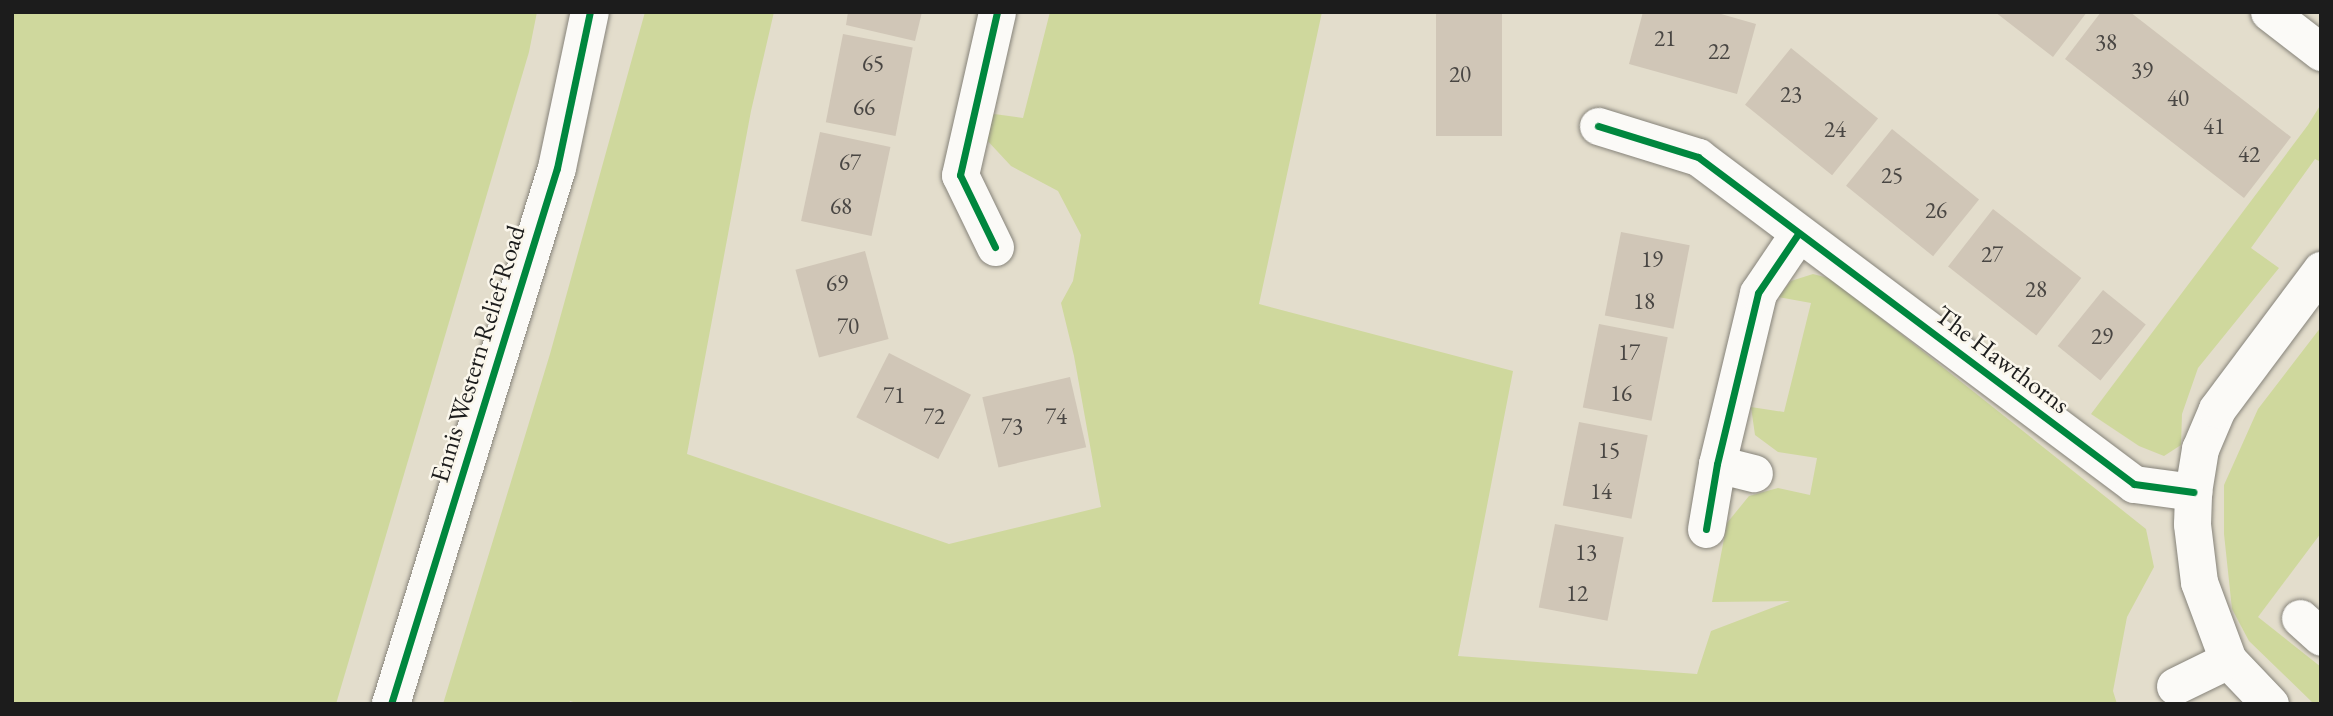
<!DOCTYPE html>
<style>
body{margin:0}
#map{position:relative;width:2333px;height:716px;overflow:hidden;background:#e3ddcc;font-family:"EB Garamond",serif}
div>[style]{position:absolute}
.green>*{inset:0;background:#cfd89d}
.building>*{inset:0;background:#d0c6b7;transform-origin:0 0}
.roads{filter:drop-shadow(0 0 2px #86837a) drop-shadow(0 0 2px #86837a)}
.street>*{height:37px;margin:-18.5px;padding:0 18.5px;transform-origin:18.5px;border-radius:18.5px;background:#fbfaf7}
.primary>*{height:38px;margin:-19px;padding:0 19px;transform-origin:19px;border-radius:19px;background:#fbfaf7}
.cycleway>*{height:7px;margin:-3.5px;padding:0 3.5px;transform-origin:3.5px;border-radius:3.5px;background:#00873e}
span{translate:-50% -50%;white-space:nowrap;text-align:center;line-height:1.15;-webkit-text-stroke:5px #fbf7ec;paint-order:stroke}
.number-label{font-size:23px;color:#494643}
.number-label span{-webkit-text-stroke-width:0}
.street-label{font-size:26px;color:#1c1c1c}
.frame{position:absolute;inset:0;border:14px solid #1c1c1c;pointer-events:none}
</style>
<div id="map">
<div class="green">
<div style="clip-path:polygon(12px 12px,537px 12px,529px 52px,336px 704px,12px 704px)"></div>
<div style="clip-path:polygon(645px 12px,774px 12px,751px 111px,687px 454px,949px 544px,1101px 507px,1074px 356px,1061px 303px,1073px 281px,1081px 235px,1058px 191px,1011px 166px,984px 137px,987px 113px,1023px 118px,1050px 12px,1322px 12px,1259px 304px,1513px 371px,1458px 656px,1697px 674px,1711px 631px,1790px 601px,1712px 602px,1727px 523px,1749px 496px,1778px 488px,1810px 495px,1817px 458px,1778px 452px,1755px 435px,1751px 407px,1784px 412px,1811px 303px,1778px 297px,1791px 281px,1813px 274px,1832px 279px,2146px 529px,2154px 567px,2127px 617px,2113px 691px,2117px 704px,580px 704px,570px 701px,569px 704px,443px 704px,550px 354px)"></div>
<div style="clip-path:polygon(2321px 104px,2321px 162px,2315px 159px,2251px 248px,2279px 268px,2198px 368px,2182px 414px,2181px 445px,2164px 456px,2139px 446px,2091px 414px,2308px 125px)"></div>
<div style="clip-path:polygon(2321px 327px,2321px 533px,2258px 617px,2321px 667px,2321px 704px,2314px 704px,2249px 641px,2232px 609px,2224px 534px,2224px 485px,2258px 409px)"></div>
</div>
<div class="building">
<div style="clip-path:polygon(848px 12px,922px 12px,915px 41px,846px 25px)"></div>
<div style="left:1436px;top:12px;width:66px;height:124px"></div>
<div style="clip-path:polygon(1643px 12px,1714px 12px,1756px 24px,1737px 94px,1629px 64px)"></div>
<div style="clip-path:polygon(1995px 12px,2087px 12px,2053px 57px)"></div>
<div style="clip-path:polygon(2101px 12px,2130px 12px,2291px 137px,2244px 198px,2065px 59px)"></div>
<div style="left:843px;top:34px;width:71px;height:90px;rotate:11deg"></div>
<div style="left:1791px;top:48px;width:112px;height:73px;rotate:39deg"></div>
<div style="left:1892px;top:129px;width:112px;height:73px;rotate:39deg"></div>
<div style="left:820px;top:132px;width:72px;height:91px;rotate:12deg"></div>
<div style="left:1993px;top:209px;width:112px;height:73px;rotate:38deg"></div>
<div style="left:1621px;top:232px;width:70px;height:85px;rotate:11deg"></div>
<div style="left:865px;top:251px;width:91px;height:72px;rotate:75deg"></div>
<div style="left:2103px;top:290px;width:55px;height:72px;rotate:39deg"></div>
<div style="left:1599px;top:324px;width:70px;height:85px;rotate:11deg"></div>
<div style="left:889px;top:353px;width:92px;height:72px;rotate:27deg"></div>
<div style="left:1070px;top:377px;width:72px;height:90px;rotate:77deg"></div>
<div style="left:1579px;top:422px;width:70px;height:85px;rotate:11deg"></div>
<div style="left:1555px;top:524px;width:70px;height:85px;rotate:11deg"></div>
</div>
<div class="roads">
<div class="street">
<div style="left:2269px;top:12px;width:66px;rotate:37.6deg"></div>
<div style="left:1598px;top:126px;width:105px;rotate:17.2deg"></div>
<div style="left:1698px;top:157px;width:545px;rotate:36.87deg"></div>
<div style="left:2134px;top:484px;width:60px;rotate:7.7deg"></div>
<div style="left:995px;top:247px;width:80px;rotate:-115.9deg"></div>
<div style="left:960px;top:175px;width:167px;rotate:-77.2deg"></div>
<div style="left:1717px;top:464px;width:38px;rotate:14deg"></div>
<div style="left:1706px;top:529px;width:66px;rotate:-80.4deg"></div>
<div style="left:1717px;top:464px;width:176px;rotate:-76.5deg"></div>
<div style="left:1758px;top:293px;width:71px;rotate:-55.9deg"></div>
<div style="left:2300px;top:618px;width:28px;rotate:42deg"></div>
<div style="left:2175px;top:686px;width:59px;rotate:-26.1deg"></div>
<div style="left:2270px;top:704px;width:61px;rotate:-133.7deg"></div>
<div style="left:2228px;top:660px;width:83px;rotate:-110.4deg"></div>
<div style="left:2199px;top:582px;width:58px;rotate:-96.9deg"></div>
<div style="left:2192px;top:524px;width:32px;rotate:-88deg"></div>
<div style="left:2193px;top:492px;width:44px;rotate:-80.8deg"></div>
<div style="left:2200px;top:449px;width:43px;rotate:-67deg"></div>
<div style="left:2217px;top:409px;width:174px;rotate:-53.2deg"></div>
</div>
<div class="primary">
<div style="left:391px;top:704px;width:561px;rotate:-72.79deg"></div>
<div style="left:557px;top:168px;width:159px;rotate:-78.1deg"></div>
</div>
</div>
<div class="cycleway">
<div style="left:1598px;top:126px;width:105px;rotate:17.2deg"></div>
<div style="left:1698px;top:157px;width:545px;rotate:36.87deg"></div>
<div style="left:2134px;top:484px;width:60px;rotate:7.7deg"></div>
<div style="left:995px;top:247px;width:80px;rotate:-115.9deg"></div>
<div style="left:960px;top:175px;width:167px;rotate:-77.2deg"></div>
<div style="left:1706px;top:529px;width:66px;rotate:-80.4deg"></div>
<div style="left:1717px;top:464px;width:176px;rotate:-76.5deg"></div>
<div style="left:1758px;top:293px;width:71px;rotate:-55.9deg"></div>
<div style="left:391px;top:704px;width:561px;rotate:-72.79deg"></div>
<div style="left:557px;top:168px;width:159px;rotate:-78.1deg"></div>
</div>
<div class="number-label">
<span style="left:1665px;top:38px">21</span>
<span style="left:2106px;top:42px">38</span>
<span style="left:1719px;top:51px">22</span>
<span style="left:873px;top:63px">65</span>
<span style="left:2142px;top:70px">39</span>
<span style="left:1460px;top:74px">20</span>
<span style="left:1791px;top:94px">23</span>
<span style="left:2178px;top:98px">40</span>
<span style="left:864px;top:107px">66</span>
<span style="left:2214px;top:126px">41</span>
<span style="left:1835px;top:129px">24</span>
<span style="left:2249px;top:154px">42</span>
<span style="left:850px;top:162px">67</span>
<span style="left:1892px;top:175px">25</span>
<span style="left:841px;top:206px">68</span>
<span style="left:1936px;top:210px">26</span>
<span style="left:1992px;top:254px">27</span>
<span style="left:1652px;top:259px">19</span>
<span style="left:837px;top:283px">69</span>
<span style="left:2036px;top:289px">28</span>
<span style="left:1644px;top:301px">18</span>
<span style="left:848px;top:326px">70</span>
<span style="left:2102px;top:336px">29</span>
<span style="left:1629px;top:352px">17</span>
<span style="left:1621px;top:393px">16</span>
<span style="left:894px;top:395px">71</span>
<span style="left:934px;top:416px">72</span>
<span style="left:1056px;top:416px">74</span>
<span style="left:1012px;top:426px">73</span>
<span style="left:1609px;top:450px">15</span>
<span style="left:1601px;top:491px">14</span>
<span style="left:1586px;top:552px">13</span>
<span style="left:1577px;top:593px">12</span>
</div>
<div class="street-label">
<span style="left:478px;top:354px;rotate:-73deg">Ennis Western Relief Road</span>
<span style="left:2002px;top:360px;rotate:37deg">The Hawthorns</span>
</div>
<div class="frame"></div>
</div>
